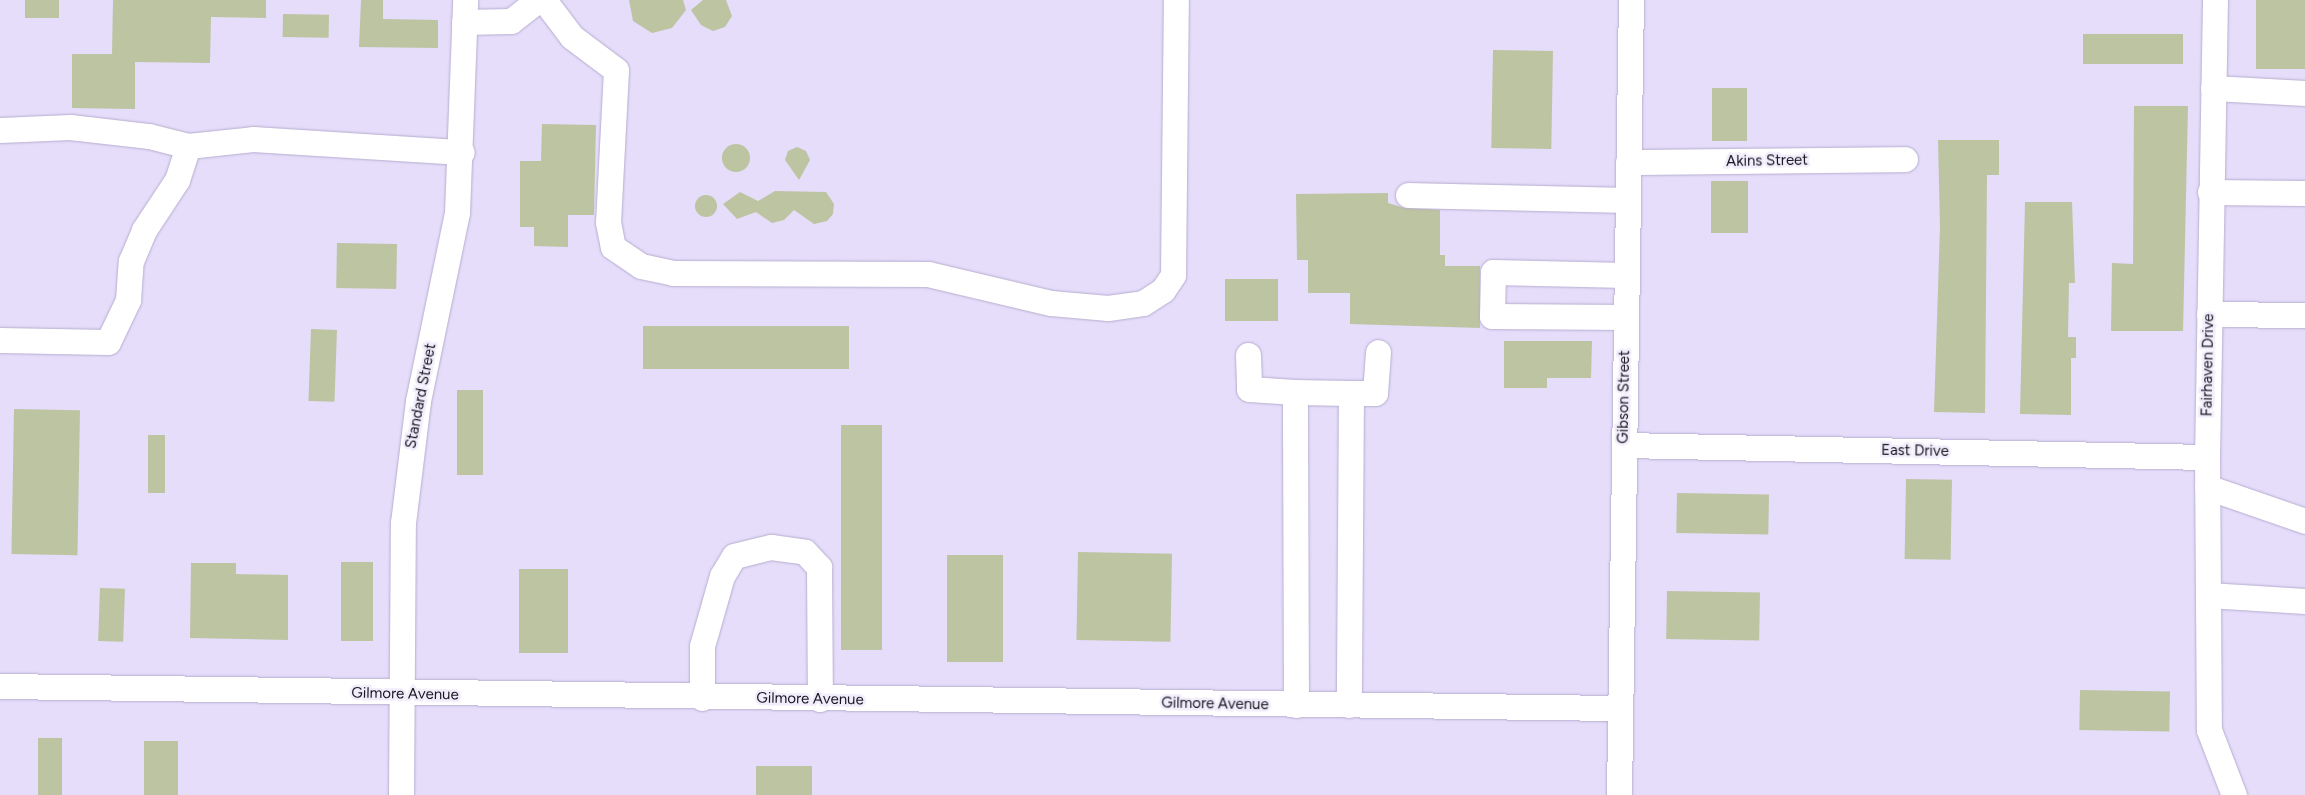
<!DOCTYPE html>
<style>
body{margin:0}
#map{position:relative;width:2305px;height:795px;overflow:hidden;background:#e5ddfa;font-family:Figtree,sans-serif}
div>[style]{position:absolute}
.building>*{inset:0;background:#bdc4a1;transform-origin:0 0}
.round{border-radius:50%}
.roads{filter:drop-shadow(0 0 1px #b7adcf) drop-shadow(0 0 1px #b7adcf)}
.minor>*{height:25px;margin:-12.5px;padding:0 12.5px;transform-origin:12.5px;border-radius:12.5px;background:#fff}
span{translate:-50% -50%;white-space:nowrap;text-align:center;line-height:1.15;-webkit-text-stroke:5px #f1edfb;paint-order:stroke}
.street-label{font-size:15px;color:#181420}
</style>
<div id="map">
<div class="building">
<div style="left:25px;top:0;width:34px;height:18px"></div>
<div style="clip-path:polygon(113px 0,266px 0,266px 18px,211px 17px,210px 63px,135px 62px,135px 109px,72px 108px,72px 54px,112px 54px)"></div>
<div style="clip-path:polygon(361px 0,383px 0,383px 19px,438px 20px,438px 48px,359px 47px)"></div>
<div style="clip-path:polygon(629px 0,683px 0,686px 10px,672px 28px,652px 33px,633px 21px)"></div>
<div style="clip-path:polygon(703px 0,726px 0,732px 16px,725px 27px,713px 31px,701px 25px,691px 10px)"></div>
<div style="left:2256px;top:0;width:49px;height:69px"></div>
<div style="left:283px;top:14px;width:46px;height:23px;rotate:1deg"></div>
<div style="left:2083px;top:34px;width:100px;height:30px"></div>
<div style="left:1493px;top:50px;width:60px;height:98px;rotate:1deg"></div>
<div style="left:1712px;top:88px;width:35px;height:53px"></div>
<div style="clip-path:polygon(2134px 106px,2188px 106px,2183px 331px,2111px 331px,2112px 263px,2133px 264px)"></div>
<div style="clip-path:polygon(542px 124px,596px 125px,594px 215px,568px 215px,568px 247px,534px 246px,534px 227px,520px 227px,520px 161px,541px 161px)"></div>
<div style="clip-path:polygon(1938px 140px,1999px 140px,1999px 175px,1987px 175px,1985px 413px,1934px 412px,1940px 227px)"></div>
<div class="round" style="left:722px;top:144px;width:28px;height:28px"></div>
<div style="clip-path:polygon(797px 147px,806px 151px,810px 160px,799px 180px,785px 160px,788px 151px)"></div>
<div style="left:1711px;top:181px;width:37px;height:52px"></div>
<div style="clip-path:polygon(775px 191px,826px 192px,834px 204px,833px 214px,827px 221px,814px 224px,794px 210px,784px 220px,772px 223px,756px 212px,737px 219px,723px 204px,740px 192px,758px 201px)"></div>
<div style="clip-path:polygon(1388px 193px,1388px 203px,1401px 207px,1440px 210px,1440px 255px,1445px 255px,1445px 266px,1480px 266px,1480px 328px,1350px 324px,1350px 293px,1308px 293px,1308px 260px,1297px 260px,1296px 194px)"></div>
<div class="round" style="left:695px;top:195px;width:22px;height:22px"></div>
<div style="clip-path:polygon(2025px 202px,2072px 202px,2075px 283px,2069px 283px,2068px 337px,2076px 337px,2076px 358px,2071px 358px,2071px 415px,2020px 414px)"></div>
<div style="left:337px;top:243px;width:60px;height:45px;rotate:1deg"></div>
<div style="left:1225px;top:279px;width:53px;height:42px"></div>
<div style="left:643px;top:326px;width:206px;height:43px"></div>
<div style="left:311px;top:329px;width:26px;height:72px;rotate:2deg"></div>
<div style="clip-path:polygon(1504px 341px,1592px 341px,1591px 378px,1547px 378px,1547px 388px,1504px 388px)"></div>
<div style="left:457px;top:390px;width:26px;height:85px"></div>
<div style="left:14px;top:409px;width:66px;height:145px;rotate:1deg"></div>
<div style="left:841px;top:425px;width:41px;height:225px"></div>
<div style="left:148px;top:435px;width:17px;height:58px"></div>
<div style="left:1906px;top:479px;width:46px;height:80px;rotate:1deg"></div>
<div style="left:1677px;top:493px;width:92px;height:40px;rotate:1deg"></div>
<div style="left:1078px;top:552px;width:94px;height:88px;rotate:1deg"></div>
<div style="left:947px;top:555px;width:56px;height:107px"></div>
<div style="left:341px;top:562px;width:32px;height:79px"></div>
<div style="clip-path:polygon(191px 563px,236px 563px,236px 574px,288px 575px,288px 640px,190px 638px)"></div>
<div style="left:519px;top:569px;width:49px;height:84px"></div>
<div style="left:100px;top:588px;width:25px;height:53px;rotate:2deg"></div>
<div style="left:1667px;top:591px;width:93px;height:48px;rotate:1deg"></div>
<div style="left:2080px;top:690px;width:90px;height:40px;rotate:1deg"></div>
<div style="left:38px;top:738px;width:24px;height:57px"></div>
<div style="left:144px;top:741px;width:34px;height:54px"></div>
<div style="left:756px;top:766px;width:56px;height:29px"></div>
</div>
<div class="roads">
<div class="minor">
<div style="left:544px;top:0;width:46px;rotate:52.9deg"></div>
<div style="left:572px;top:37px;width:55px;rotate:36.9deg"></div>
<div style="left:616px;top:70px;width:152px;rotate:93deg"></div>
<div style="left:608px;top:222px;width:25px;rotate:79deg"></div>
<div style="left:613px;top:247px;width:34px;rotate:34deg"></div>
<div style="left:641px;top:266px;width:33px;rotate:12deg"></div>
<div style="left:673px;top:273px;width:255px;rotate:0.2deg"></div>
<div style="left:928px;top:274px;width:126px;rotate:13.3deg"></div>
<div style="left:1051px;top:303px;width:57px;rotate:5deg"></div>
<div style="left:1108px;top:308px;width:35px;rotate:-8deg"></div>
<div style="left:1143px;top:303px;width:24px;rotate:-33deg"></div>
<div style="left:1163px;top:290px;width:18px;rotate:-56deg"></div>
<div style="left:1173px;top:275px;width:275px;rotate:-89.4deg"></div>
<div style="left:2215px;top:0;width:457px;rotate:91deg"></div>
<div style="left:2207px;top:457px;width:273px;rotate:89.6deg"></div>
<div style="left:2209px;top:730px;width:70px;rotate:69deg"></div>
<div style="left:464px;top:22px;width:47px;rotate:-1.2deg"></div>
<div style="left:511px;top:21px;width:34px;rotate:-38deg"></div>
<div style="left:2213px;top:88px;width:92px;rotate:3.1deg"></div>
<div style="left:0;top:130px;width:70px;rotate:-2.5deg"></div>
<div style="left:70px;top:127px;width:80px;rotate:6.5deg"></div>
<div style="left:149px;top:136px;width:40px;rotate:14.4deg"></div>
<div style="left:1628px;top:162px;width:277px;rotate:-0.6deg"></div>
<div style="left:2210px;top:192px;width:95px;rotate:0.6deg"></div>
<div style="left:1408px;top:195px;width:219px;rotate:1.3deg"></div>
<div style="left:2209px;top:314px;width:96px;rotate:0.6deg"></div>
<div style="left:1625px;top:317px;width:133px;rotate:-179.6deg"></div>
<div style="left:1492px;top:316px;width:44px;rotate:-88.7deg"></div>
<div style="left:1493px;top:272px;width:133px;rotate:1.3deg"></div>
<div style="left:0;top:340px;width:108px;rotate:1.1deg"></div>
<div style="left:108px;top:342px;width:47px;rotate:-64.5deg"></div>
<div style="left:128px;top:300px;width:39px;rotate:-86deg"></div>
<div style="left:131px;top:261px;width:34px;rotate:-67deg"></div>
<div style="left:144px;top:230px;width:60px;rotate:-56.6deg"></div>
<div style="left:177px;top:180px;width:36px;rotate:-72deg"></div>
<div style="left:188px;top:146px;width:65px;rotate:-6.1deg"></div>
<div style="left:253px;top:139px;width:209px;rotate:3.6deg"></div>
<div style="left:1248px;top:355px;width:34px;rotate:88deg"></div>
<div style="left:1249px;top:389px;width:46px;rotate:3.7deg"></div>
<div style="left:1351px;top:393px;width:24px"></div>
<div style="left:1375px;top:393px;width:41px;rotate:-85.8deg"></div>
<div style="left:1624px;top:445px;width:583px;rotate:1.18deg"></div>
<div style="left:2207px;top:487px;width:104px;rotate:19.1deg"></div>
<div style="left:2208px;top:595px;width:97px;rotate:3.5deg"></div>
<div style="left:0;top:686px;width:1620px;rotate:0.78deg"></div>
<div style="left:702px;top:698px;width:52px;rotate:-90deg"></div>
<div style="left:702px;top:646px;width:73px;rotate:-74.1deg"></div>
<div style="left:722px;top:576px;width:23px;rotate:-59deg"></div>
<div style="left:734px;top:556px;width:38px;rotate:-14deg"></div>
<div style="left:771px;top:547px;width:34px;rotate:8deg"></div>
<div style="left:805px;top:552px;width:21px;rotate:47deg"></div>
<div style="left:819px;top:567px;width:132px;rotate:89.6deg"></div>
<div style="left:1296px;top:705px;width:313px;rotate:-90.2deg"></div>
<div style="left:1295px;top:392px;width:56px;rotate:1deg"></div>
<div style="left:1351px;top:393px;width:312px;rotate:90.4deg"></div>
<div style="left:401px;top:795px;width:272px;rotate:-89.6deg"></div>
<div style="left:403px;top:523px;width:123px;rotate:-83deg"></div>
<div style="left:418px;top:401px;width:192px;rotate:-78.3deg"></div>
<div style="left:457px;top:213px;width:213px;rotate:-87.8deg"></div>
<div style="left:1619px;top:795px;width:795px;rotate:-89.14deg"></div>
</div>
</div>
<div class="street-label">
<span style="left:1767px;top:161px;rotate:-1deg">Akins Street</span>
<span style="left:2208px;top:365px;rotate:-89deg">Fairhaven Drive</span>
<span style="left:421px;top:396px;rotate:-79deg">Standard Street</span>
<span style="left:1624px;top:397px;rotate:-89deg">Gibson Street</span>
<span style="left:1915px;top:451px;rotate:1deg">East Drive</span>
<span style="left:405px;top:694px;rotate:1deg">Gilmore Avenue</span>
<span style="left:810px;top:699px;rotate:1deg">Gilmore Avenue</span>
<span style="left:1215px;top:704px;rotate:1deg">Gilmore Avenue</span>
</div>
</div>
